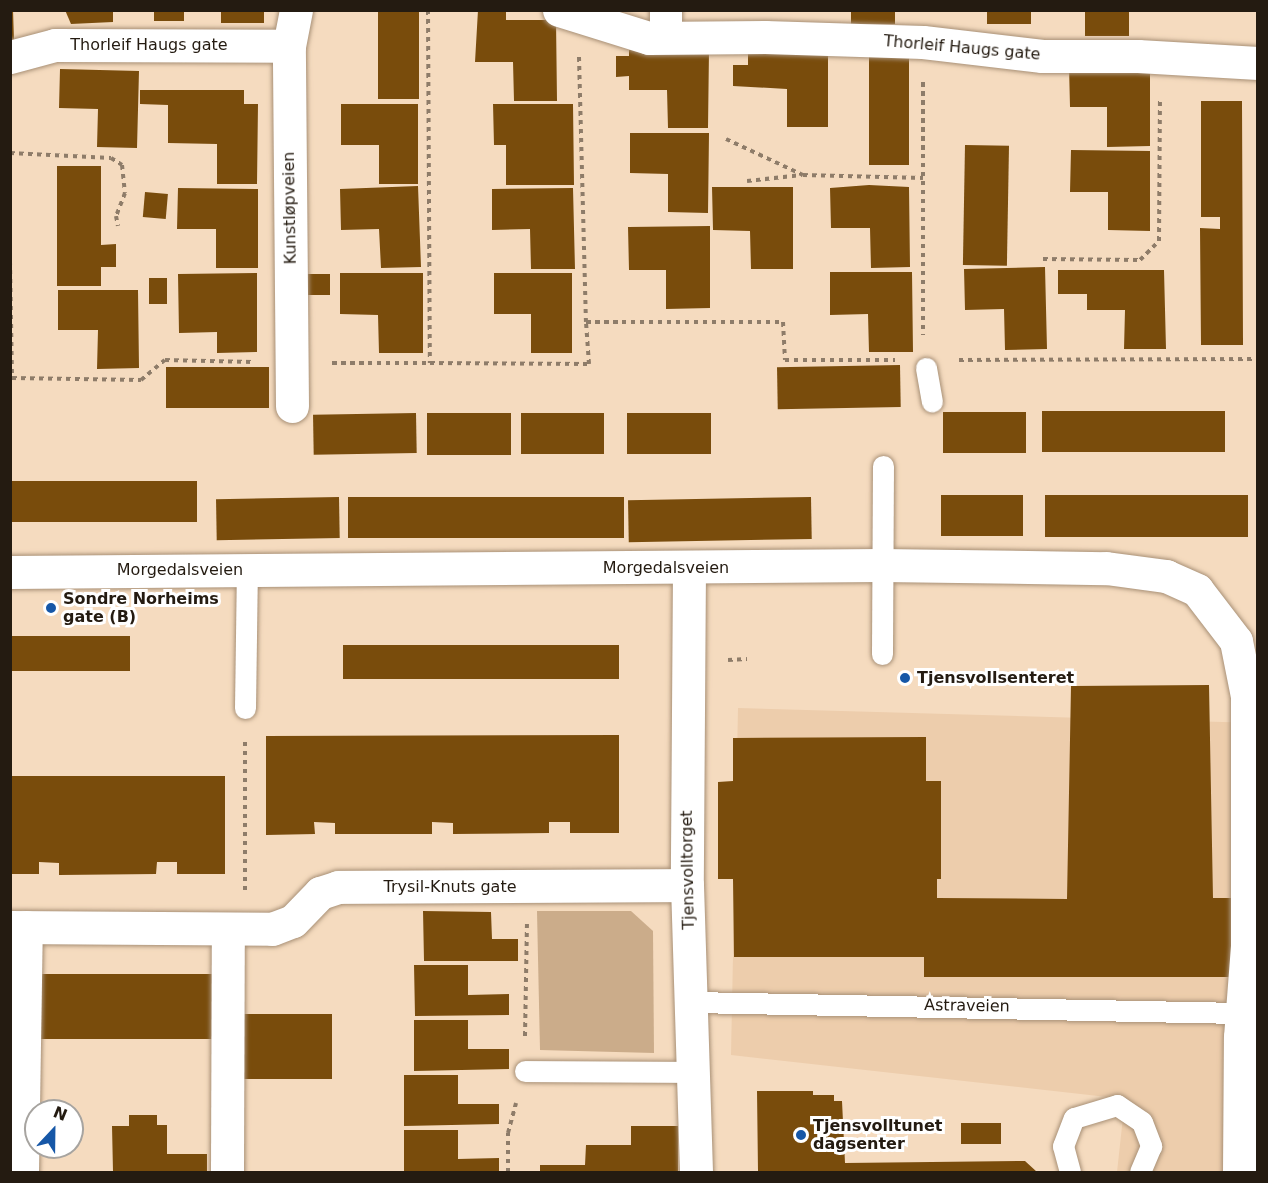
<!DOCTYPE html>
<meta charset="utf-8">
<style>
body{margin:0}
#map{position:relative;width:1268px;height:1183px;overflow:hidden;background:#f5dbbf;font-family:"DejaVu Sans",sans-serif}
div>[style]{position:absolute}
.built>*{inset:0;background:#edcdac}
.green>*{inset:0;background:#cbac8a}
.building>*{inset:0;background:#794c0c;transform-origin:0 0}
.path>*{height:4px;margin-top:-2px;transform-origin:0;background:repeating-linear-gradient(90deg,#8e7c69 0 4.5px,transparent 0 9px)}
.roads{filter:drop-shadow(0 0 2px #a89076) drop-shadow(0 0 2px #a89076)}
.service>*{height:21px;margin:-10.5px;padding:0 10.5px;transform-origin:10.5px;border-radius:10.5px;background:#fff}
.pedestrian>*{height:32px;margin:-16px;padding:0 16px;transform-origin:16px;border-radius:16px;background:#fff}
.minor>*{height:33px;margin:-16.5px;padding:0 16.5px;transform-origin:16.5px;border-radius:16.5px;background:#fff}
.tertiary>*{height:33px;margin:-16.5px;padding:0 16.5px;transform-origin:16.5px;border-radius:16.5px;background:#fff}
.dots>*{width:16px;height:16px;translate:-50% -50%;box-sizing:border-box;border:3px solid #fff;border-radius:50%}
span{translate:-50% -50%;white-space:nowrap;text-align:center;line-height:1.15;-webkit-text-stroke:6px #fff;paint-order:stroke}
.street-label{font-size:16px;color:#241b11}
.poi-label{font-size:16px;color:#241b11;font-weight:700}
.left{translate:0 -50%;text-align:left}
.frame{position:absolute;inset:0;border:12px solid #241b11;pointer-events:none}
.north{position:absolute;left:24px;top:1099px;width:60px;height:60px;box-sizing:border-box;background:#fff;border:2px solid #a7a4a0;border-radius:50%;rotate:22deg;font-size:16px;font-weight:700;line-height:24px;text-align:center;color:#241b11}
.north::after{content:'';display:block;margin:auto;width:21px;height:27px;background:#1657a7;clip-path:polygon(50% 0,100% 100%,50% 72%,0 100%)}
</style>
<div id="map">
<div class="built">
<div style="clip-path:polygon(738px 708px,1257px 723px,1257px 1172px,1117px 1172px,1125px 1099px,731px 1055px)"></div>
</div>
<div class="green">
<div style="clip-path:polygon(537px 911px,631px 911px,653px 931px,654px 1053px,540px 1050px)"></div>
</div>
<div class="building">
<div style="clip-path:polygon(10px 10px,13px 10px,14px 41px,10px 41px)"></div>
<div style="clip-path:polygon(65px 10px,113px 10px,113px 22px,71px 24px)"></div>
<div style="left:154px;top:10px;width:30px;height:11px"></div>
<div style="left:221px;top:10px;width:43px;height:13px"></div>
<div style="left:378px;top:10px;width:41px;height:89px"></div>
<div style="clip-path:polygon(478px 10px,506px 10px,506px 20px,556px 20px,557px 101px,514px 101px,513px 62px,475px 62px)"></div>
<div style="left:851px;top:10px;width:44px;height:14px"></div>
<div style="left:987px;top:10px;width:44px;height:14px"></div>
<div style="left:1085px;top:10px;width:44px;height:26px"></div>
<div style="clip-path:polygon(748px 49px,828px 49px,828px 127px,787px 127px,787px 89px,733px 86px,733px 65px,748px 65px)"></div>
<div style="left:869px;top:49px;width:40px;height:116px"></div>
<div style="clip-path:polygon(629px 50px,709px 50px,708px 128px,668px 128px,667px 90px,629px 90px,629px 76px,616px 77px,616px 56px,629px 56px)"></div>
<div style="clip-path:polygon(1069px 66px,1150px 66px,1150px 146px,1107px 147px,1107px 107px,1070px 107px)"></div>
<div style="clip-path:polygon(60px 69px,139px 71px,137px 148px,97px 147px,98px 109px,59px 108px)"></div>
<div style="clip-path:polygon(140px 90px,244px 90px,244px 104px,258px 104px,257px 184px,217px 184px,217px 144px,168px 143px,168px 105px,140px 104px)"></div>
<div style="clip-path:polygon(1201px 101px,1242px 101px,1243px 345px,1201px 345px,1200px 228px,1220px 229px,1220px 217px,1201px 217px)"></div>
<div style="clip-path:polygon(341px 104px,418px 104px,418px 184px,379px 184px,379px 145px,341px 145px)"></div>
<div style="clip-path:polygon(493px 104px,573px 104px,574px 185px,506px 185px,506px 145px,494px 145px)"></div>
<div style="clip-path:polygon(630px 133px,709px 133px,708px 213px,668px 212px,668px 174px,630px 173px)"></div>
<div style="left:965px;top:145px;width:44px;height:120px;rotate:1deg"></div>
<div style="clip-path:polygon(1071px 150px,1150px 151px,1150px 231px,1108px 230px,1108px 192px,1070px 192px)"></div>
<div style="clip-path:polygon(57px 166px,101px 166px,101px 245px,116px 244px,116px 267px,101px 267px,101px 286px,57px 286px)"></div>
<div style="clip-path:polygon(869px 185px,909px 187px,910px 267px,871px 268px,870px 228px,831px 228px,830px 188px)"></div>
<div style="clip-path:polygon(418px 186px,421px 267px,381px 268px,379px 229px,341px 230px,340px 189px)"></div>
<div style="clip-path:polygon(712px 187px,793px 187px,793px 269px,751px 269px,750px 231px,713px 230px)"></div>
<div style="clip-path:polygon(178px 188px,258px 189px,258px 268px,216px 268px,216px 229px,177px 229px)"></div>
<div style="clip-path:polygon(573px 188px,575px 269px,531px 269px,530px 229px,492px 230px,492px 189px)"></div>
<div style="left:145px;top:192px;width:23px;height:25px;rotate:5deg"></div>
<div style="clip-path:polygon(710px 226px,710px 308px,666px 309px,666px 270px,629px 270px,628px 227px)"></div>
<div style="clip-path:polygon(1045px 267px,1047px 349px,1005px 350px,1004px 309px,965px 310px,964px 269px)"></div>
<div style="clip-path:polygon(1058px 270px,1164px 270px,1166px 349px,1124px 349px,1125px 310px,1087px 310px,1087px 294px,1058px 294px)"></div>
<div style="clip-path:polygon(830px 272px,912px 272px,913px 352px,869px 352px,868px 314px,830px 315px)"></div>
<div style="clip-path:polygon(257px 273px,257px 352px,217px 353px,217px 332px,179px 333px,178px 274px)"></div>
<div style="clip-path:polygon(340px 273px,423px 273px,423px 353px,379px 353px,378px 315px,340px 314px)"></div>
<div style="clip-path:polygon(494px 273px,572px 273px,572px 353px,531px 353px,531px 314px,494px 314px)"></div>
<div style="left:302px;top:274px;width:28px;height:21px"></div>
<div style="left:149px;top:278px;width:18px;height:26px"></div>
<div style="clip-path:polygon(58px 290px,138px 290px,139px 368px,97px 369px,98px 330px,58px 330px)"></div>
<div style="left:900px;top:365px;width:42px;height:123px;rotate:89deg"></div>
<div style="left:166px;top:367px;width:103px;height:41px"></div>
<div style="left:1225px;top:411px;width:41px;height:183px;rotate:90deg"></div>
<div style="left:1026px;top:412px;width:41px;height:83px;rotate:90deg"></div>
<div style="left:416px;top:413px;width:40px;height:103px;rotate:89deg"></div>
<div style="left:427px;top:413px;width:84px;height:42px"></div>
<div style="left:604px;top:413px;width:41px;height:83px;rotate:90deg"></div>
<div style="left:711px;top:413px;width:41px;height:84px;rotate:90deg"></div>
<div style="left:10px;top:481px;width:187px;height:41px"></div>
<div style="left:941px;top:495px;width:82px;height:41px"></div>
<div style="left:1045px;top:495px;width:203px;height:42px"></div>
<div style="left:339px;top:497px;width:41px;height:123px;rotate:89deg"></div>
<div style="left:624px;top:497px;width:41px;height:276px;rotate:90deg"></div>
<div style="left:811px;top:497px;width:42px;height:183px;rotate:89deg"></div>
<div style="left:130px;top:636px;width:35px;height:120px;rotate:90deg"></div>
<div style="left:343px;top:645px;width:276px;height:34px"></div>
<div style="clip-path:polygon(1209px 685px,1213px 898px,1258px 898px,1258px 977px,924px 977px,924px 957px,734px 957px,733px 879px,718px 879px,718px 782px,733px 781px,733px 738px,926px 737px,926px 781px,941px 781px,941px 879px,937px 879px,937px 898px,1067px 899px,1071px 686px)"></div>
<div style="clip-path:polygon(619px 735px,619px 833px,570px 833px,570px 822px,549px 822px,549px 833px,453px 834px,453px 823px,432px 822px,432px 834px,335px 834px,335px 823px,314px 822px,315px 834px,266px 835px,266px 736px)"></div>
<div style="clip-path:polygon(10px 776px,225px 776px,225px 874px,177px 874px,177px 862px,157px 862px,156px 874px,59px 875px,59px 863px,39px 862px,39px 874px,10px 874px)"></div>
<div style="clip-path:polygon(423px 911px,491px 912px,492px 939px,518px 939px,518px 961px,424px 961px)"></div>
<div style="clip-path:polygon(414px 965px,468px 965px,468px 995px,509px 994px,509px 1015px,415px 1016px)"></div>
<div style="left:220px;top:974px;width:65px;height:184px;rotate:90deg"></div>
<div style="left:238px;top:1014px;width:94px;height:65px"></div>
<div style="clip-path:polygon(414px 1020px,468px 1020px,468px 1049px,509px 1049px,509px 1069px,414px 1071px)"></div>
<div style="clip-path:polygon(404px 1075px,458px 1075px,458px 1104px,499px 1104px,499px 1124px,404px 1126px)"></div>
<div style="clip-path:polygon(757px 1091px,813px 1091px,813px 1095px,834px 1095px,834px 1101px,842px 1101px,845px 1163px,1025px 1161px,1037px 1172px,758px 1172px)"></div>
<div style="clip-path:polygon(129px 1115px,157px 1115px,157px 1125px,167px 1125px,167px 1154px,207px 1154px,207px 1172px,113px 1172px,112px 1126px,129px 1126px)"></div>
<div style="left:961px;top:1123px;width:40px;height:21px"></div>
<div style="clip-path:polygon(631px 1126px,678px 1126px,678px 1172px,540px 1172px,540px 1165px,585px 1165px,586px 1145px,631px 1145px)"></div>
<div style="clip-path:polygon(404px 1130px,458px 1130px,458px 1159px,499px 1158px,499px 1172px,404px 1172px)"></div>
</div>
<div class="path">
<div style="left:428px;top:10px;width:353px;rotate:89.7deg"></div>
<div style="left:430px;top:363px;width:159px;rotate:0.4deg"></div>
<div style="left:589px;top:364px;width:42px;rotate:-94.1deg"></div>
<div style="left:579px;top:57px;width:265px;rotate:88.5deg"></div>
<div style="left:586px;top:322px;width:197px"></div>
<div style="left:783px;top:322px;width:38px;rotate:87deg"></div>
<div style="left:785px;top:360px;width:110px"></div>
<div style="left:923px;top:82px;width:253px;rotate:90deg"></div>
<div style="left:726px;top:139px;width:85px;rotate:25.1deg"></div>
<div style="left:803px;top:175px;width:120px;rotate:1.4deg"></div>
<div style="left:10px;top:153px;width:101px;rotate:2.8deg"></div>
<div style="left:111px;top:158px;width:13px;rotate:32deg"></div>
<div style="left:122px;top:165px;width:28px;rotate:84deg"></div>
<div style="left:125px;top:193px;width:25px;rotate:111deg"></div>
<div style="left:116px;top:216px;width:10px;rotate:79deg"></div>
<div style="left:747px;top:181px;width:55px;rotate:-6.2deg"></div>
<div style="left:1043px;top:259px;width:97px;rotate:0.6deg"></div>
<div style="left:1140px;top:260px;width:27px;rotate:-45deg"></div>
<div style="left:1159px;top:241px;width:144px;rotate:-89.6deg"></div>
<div style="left:10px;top:261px;width:117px;rotate:89deg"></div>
<div style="left:12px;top:378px;width:129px;rotate:0.9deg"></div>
<div style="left:141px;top:380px;width:31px;rotate:-40deg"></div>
<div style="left:165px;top:360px;width:88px;rotate:1.3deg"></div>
<div style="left:959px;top:360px;width:299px;rotate:-0.2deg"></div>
<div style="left:332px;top:363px;width:98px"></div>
<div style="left:728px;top:660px;width:19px;rotate:-3deg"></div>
<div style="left:245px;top:890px;width:149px;rotate:-90deg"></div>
<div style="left:525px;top:1036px;width:112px;rotate:-89deg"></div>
<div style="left:508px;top:1172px;width:39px;rotate:-90deg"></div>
<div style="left:508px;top:1133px;width:31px;rotate:-75deg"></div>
</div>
<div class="roads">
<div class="service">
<div style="left:926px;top:368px;width:34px;rotate:80deg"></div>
<div style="left:882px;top:654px;width:188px;rotate:-89.7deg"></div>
<div style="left:245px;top:708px;width:138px;rotate:-89.2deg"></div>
<div style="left:692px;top:1002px;width:550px;rotate:1.15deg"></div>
<div style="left:525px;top:1071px;width:170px;rotate:0.3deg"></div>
<div style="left:1070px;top:1172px;width:27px;rotate:-105deg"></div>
<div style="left:1063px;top:1146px;width:30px;rotate:-69deg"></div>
<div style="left:1074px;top:1118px;width:45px;rotate:-16.8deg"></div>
<div style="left:1117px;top:1105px;width:30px;rotate:34deg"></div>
<div style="left:1142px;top:1122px;width:26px;rotate:69deg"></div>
<div style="left:1151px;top:1146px;width:28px;rotate:113deg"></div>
</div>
<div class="pedestrian">
<div style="left:666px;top:10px;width:28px;rotate:90deg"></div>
</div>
<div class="minor">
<div style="left:559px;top:10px;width:94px;rotate:17.3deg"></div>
<div style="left:649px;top:38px;width:116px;rotate:-0.5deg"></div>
<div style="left:765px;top:37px;width:158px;rotate:1.8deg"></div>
<div style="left:923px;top:42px;width:120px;rotate:6.7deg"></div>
<div style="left:1042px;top:56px;width:96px"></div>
<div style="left:1138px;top:56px;width:120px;rotate:3.3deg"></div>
<div style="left:10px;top:57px;width:47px;rotate:-14.9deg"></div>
<div style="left:55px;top:45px;width:234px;rotate:0.2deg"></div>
<div style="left:292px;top:406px;width:360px;rotate:-90.5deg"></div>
<div style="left:289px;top:46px;width:37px;rotate:-79deg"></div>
<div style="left:689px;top:568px;width:317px;rotate:90.4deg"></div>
<div style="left:687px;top:885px;width:287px;rotate:88.2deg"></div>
<div style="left:10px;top:927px;width:262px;rotate:0.4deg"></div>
<div style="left:272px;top:929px;width:22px;rotate:-21deg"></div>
<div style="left:293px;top:921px;width:39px;rotate:-46deg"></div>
<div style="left:320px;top:893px;width:19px;rotate:-18deg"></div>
<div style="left:338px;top:887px;width:349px;rotate:-0.3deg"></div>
<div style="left:22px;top:1172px;width:245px;rotate:-89.1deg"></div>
<div style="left:227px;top:1172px;width:241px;rotate:-89.8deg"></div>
<div style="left:1239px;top:1172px;width:135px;rotate:-89.6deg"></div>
<div style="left:1240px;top:1037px;width:92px;rotate:-85.6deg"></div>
<div style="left:1247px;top:945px;width:249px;rotate:-90deg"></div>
</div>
<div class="tertiary">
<div style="left:10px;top:572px;width:871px;rotate:-0.46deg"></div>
<div style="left:881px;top:565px;width:225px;rotate:0.8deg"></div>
<div style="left:1106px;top:568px;width:61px;rotate:7.6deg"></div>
<div style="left:1166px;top:576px;width:34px;rotate:24deg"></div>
<div style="left:1197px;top:590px;width:64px;rotate:52.6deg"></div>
<div style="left:1236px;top:641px;width:56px;rotate:78.7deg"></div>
</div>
</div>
<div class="dots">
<div style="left:51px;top:608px;background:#1657a7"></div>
<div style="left:905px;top:678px;background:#1657a7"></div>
<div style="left:801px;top:1135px;background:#1657a7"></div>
</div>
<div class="street-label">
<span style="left:149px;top:45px">Thorleif Haugs gate</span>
<span style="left:962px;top:48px;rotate:5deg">Thorleif Haugs gate</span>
<span style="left:290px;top:208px;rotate:-91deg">Kunstløpveien</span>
<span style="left:666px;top:568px">Morgedalsveien</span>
<span style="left:180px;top:570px">Morgedalsveien</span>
<span style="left:688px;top:870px;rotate:-91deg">Tjensvolltorget</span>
<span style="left:450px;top:887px">Trysil-Knuts gate</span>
<span style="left:967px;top:1006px;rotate:1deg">Astraveien</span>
</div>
<div class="poi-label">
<span class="left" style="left:63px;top:608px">Sondre Norheims<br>gate (B)</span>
<span class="left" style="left:917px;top:678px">Tjensvollsenteret</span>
<span class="left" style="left:813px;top:1135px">Tjensvolltunet<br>dagsenter</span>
</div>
<div class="frame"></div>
<div class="north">N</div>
</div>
